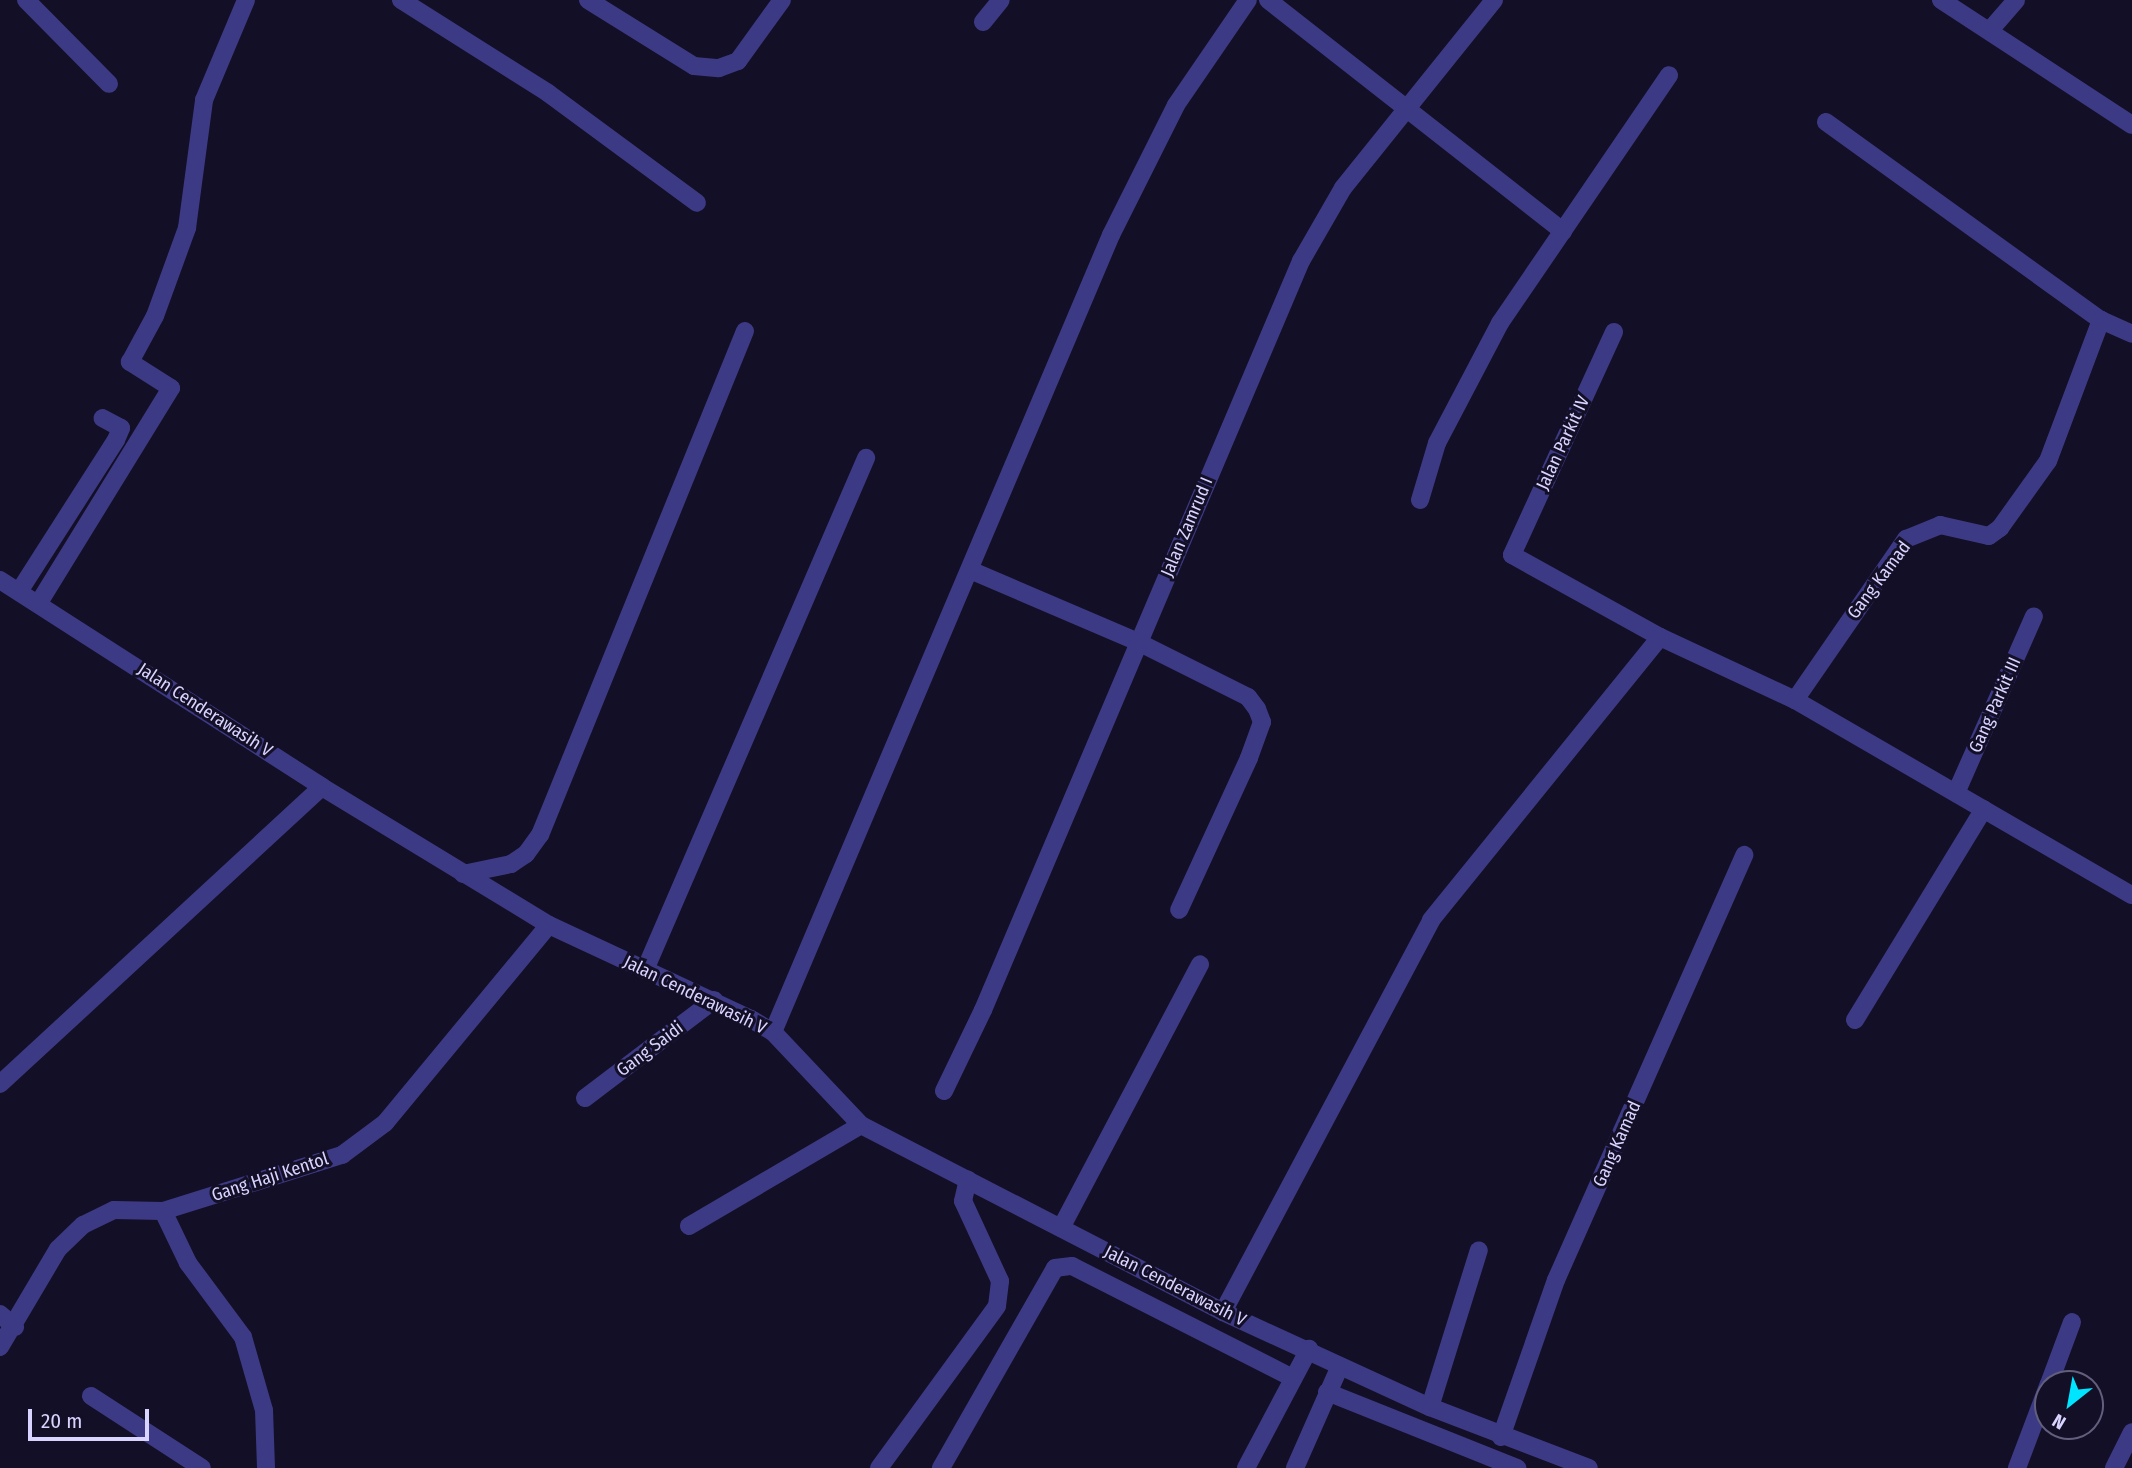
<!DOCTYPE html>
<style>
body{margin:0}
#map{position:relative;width:2132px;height:1468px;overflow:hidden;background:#130f26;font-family:"Fira Sans Condensed",sans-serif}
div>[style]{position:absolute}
.service>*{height:18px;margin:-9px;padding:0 9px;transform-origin:9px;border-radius:9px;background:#3d3a85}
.minor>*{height:18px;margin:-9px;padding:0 9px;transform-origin:9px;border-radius:9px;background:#3d3a85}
span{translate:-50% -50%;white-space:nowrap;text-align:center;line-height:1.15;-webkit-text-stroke:6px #130f26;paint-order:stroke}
.street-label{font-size:18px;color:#d9d4ff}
.north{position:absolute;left:2034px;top:1370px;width:70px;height:70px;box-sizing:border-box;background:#130f26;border:2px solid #625e7d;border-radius:50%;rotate:211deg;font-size:19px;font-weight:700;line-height:28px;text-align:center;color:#d9d4ff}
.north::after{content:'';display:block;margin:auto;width:24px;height:32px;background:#00e5ff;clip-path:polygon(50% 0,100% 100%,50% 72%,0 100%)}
.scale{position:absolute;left:28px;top:1409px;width:121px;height:32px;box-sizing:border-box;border:4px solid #d9d4ff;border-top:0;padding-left:9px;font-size:21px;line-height:24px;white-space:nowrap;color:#d9d4ff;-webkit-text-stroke:5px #130f26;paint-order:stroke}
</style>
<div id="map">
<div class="service">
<div style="left:20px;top:590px;width:178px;rotate:-57.4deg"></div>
<div style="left:116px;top:440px;width:13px;rotate:-67deg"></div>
<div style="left:121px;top:428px;width:21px;rotate:-152deg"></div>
<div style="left:879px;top:1468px;width:200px;rotate:-53.9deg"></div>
<div style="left:997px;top:1306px;width:25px;rotate:-83deg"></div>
<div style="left:1000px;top:1281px;width:88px;rotate:-114.8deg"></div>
<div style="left:963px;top:1201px;width:22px;rotate:-77deg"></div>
</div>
<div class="minor">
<div style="left:26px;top:0;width:118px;rotate:45.3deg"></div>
<div style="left:401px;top:0;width:174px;rotate:32.3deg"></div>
<div style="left:548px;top:93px;width:185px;rotate:36.4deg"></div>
<div style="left:588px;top:0;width:125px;rotate:31.9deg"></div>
<div style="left:694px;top:66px;width:25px;rotate:5deg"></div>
<div style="left:719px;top:68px;width:20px;rotate:-20deg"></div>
<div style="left:738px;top:61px;width:75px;rotate:-54.2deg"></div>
<div style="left:1268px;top:0;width:375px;rotate:38.1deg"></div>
<div style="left:1941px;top:0;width:228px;rotate:33.2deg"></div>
<div style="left:983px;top:22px;width:28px;rotate:-51deg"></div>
<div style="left:1991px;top:29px;width:38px;rotate:-49deg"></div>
<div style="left:1826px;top:122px;width:339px;rotate:35.8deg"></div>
<div style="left:2101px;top:320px;width:34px;rotate:24deg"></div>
<div style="left:1614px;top:332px;width:245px;rotate:114.6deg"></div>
<div style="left:1512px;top:555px;width:169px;rotate:29deg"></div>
<div style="left:1660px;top:637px;width:149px;rotate:25deg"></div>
<div style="left:1795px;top:700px;width:389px;rotate:30.1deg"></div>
<div style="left:1420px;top:500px;width:59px;rotate:-73.4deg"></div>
<div style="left:1437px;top:443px;width:136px;rotate:-62.3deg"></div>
<div style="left:1500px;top:323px;width:300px;rotate:-55.7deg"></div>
<div style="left:970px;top:570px;width:183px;rotate:23.2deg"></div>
<div style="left:1138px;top:642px;width:123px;rotate:26.6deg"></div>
<div style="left:1248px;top:697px;width:15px;rotate:53deg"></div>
<div style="left:1257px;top:709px;width:14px;rotate:69deg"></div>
<div style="left:1262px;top:722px;width:38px;rotate:110deg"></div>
<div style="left:1249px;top:758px;width:167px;rotate:114.7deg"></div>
<div style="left:0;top:580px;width:383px;rotate:32.7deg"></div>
<div style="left:322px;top:787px;width:266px;rotate:31.3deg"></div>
<div style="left:549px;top:925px;width:223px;rotate:25deg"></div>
<div style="left:751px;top:1019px;width:26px;rotate:31deg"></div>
<div style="left:773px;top:1032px;width:128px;rotate:46.6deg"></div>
<div style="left:861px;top:1125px;width:407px;rotate:27.3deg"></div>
<div style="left:1223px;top:1312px;width:228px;rotate:24.7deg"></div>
<div style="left:1430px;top:1407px;width:170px;rotate:21deg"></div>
<div style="left:40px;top:601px;width:250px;rotate:-58.4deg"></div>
<div style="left:171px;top:388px;width:49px;rotate:-147.6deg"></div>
<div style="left:130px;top:362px;width:52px;rotate:-61.5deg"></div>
<div style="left:155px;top:316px;width:94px;rotate:-70deg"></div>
<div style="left:187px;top:228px;width:129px;rotate:-82.4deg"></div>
<div style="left:204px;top:100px;width:108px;rotate:-67.2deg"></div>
<div style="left:1795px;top:700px;width:196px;rotate:-55.4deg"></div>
<div style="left:1906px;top:539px;width:37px;rotate:-22deg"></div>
<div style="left:1940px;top:525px;width:50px;rotate:12.7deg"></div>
<div style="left:1989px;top:536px;width:14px;rotate:-36deg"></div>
<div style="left:2000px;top:528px;width:82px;rotate:-54.4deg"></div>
<div style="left:2048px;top:461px;width:151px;rotate:-69.4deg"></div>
<div style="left:1956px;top:793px;width:193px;rotate:-66.2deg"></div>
<div style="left:463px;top:874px;width:49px;rotate:-11.8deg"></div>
<div style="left:511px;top:864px;width:18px;rotate:-34deg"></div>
<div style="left:526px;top:854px;width:24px;rotate:-54deg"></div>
<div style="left:540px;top:835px;width:544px;rotate:-67.87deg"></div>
<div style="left:645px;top:970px;width:558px;rotate:-66.65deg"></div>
<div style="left:1855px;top:1020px;width:247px;rotate:-58.6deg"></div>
<div style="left:773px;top:1032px;width:866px;rotate:-67.02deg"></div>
<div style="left:1111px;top:235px;width:145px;rotate:-63.4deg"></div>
<div style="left:1176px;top:105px;width:127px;rotate:-55.6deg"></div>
<div style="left:0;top:1084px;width:438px;rotate:-42.7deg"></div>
<div style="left:944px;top:1091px;width:90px;rotate:-64.3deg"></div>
<div style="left:983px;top:1010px;width:814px;rotate:-67deg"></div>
<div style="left:1301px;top:261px;width:84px;rotate:-60.1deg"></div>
<div style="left:1343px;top:188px;width:241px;rotate:-51.2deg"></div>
<div style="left:585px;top:1098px;width:162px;rotate:-37.2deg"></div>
<div style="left:163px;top:1211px;width:58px;rotate:64.3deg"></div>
<div style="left:188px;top:1263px;width:92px;rotate:53.4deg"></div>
<div style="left:243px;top:1337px;width:76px;rotate:74deg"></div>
<div style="left:264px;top:1410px;width:58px;rotate:88deg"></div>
<div style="left:689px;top:1226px;width:199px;rotate:-30.4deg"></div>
<div style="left:1061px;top:1228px;width:298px;rotate:-62.2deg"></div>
<div style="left:1223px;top:1312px;width:444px;rotate:-62deg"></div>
<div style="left:1431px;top:920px;width:364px;rotate:-51deg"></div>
<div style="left:0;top:1314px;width:20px;rotate:41deg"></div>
<div style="left:0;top:1347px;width:114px;rotate:-59.4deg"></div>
<div style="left:58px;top:1249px;width:35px;rotate:-44deg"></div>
<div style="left:83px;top:1225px;width:34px;rotate:-26deg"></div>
<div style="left:114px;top:1210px;width:49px;rotate:1.2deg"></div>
<div style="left:163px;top:1211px;width:188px;rotate:-17.4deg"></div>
<div style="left:342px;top:1155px;width:54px;rotate:-36.7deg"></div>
<div style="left:385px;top:1123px;width:257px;rotate:-50.4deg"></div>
<div style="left:2049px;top:1384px;width:66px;rotate:-69.6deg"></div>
<div style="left:1327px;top:1392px;width:205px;rotate:21.8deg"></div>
<div style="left:91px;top:1396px;width:132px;rotate:33deg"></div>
<div style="left:1430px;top:1407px;width:164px;rotate:-72.7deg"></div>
<div style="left:1501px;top:1437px;width:166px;rotate:-70.7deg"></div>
<div style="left:1556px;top:1280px;width:465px;rotate:-66.1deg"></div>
<div style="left:941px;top:1468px;width:230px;rotate:-60.3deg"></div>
<div style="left:1055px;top:1268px;width:17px;rotate:-7deg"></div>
<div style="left:1072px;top:1266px;width:248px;rotate:26.9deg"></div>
<div style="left:1246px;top:1468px;width:135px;rotate:-62.1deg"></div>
<div style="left:1295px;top:1468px;width:111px;rotate:-66.2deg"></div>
<div style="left:2017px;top:1468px;width:88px;rotate:-69.3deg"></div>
<div style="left:2114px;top:1468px;width:40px;rotate:-63.4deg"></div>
</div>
<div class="street-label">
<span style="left:1563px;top:443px;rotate:-65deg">Jalan Parkit IV</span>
<span style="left:1187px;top:527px;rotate:-67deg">Jalan Zamrud I</span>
<span style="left:1879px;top:580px;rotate:-53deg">Gang Kamad</span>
<span style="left:1995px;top:705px;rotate:-66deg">Gang Parkit III</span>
<span style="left:205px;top:710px;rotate:33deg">Jalan Cenderawasih V</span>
<span style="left:695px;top:995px;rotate:26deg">Jalan Cenderawasih V</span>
<span style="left:650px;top:1049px;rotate:-37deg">Gang Saidi</span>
<span style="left:1617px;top:1144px;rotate:-66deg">Gang Kamad</span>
<span style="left:270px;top:1177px;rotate:-18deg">Gang Haji Kentol</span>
<span style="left:1175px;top:1286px;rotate:27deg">Jalan Cenderawasih V</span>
</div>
<div class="north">N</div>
<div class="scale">20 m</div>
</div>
